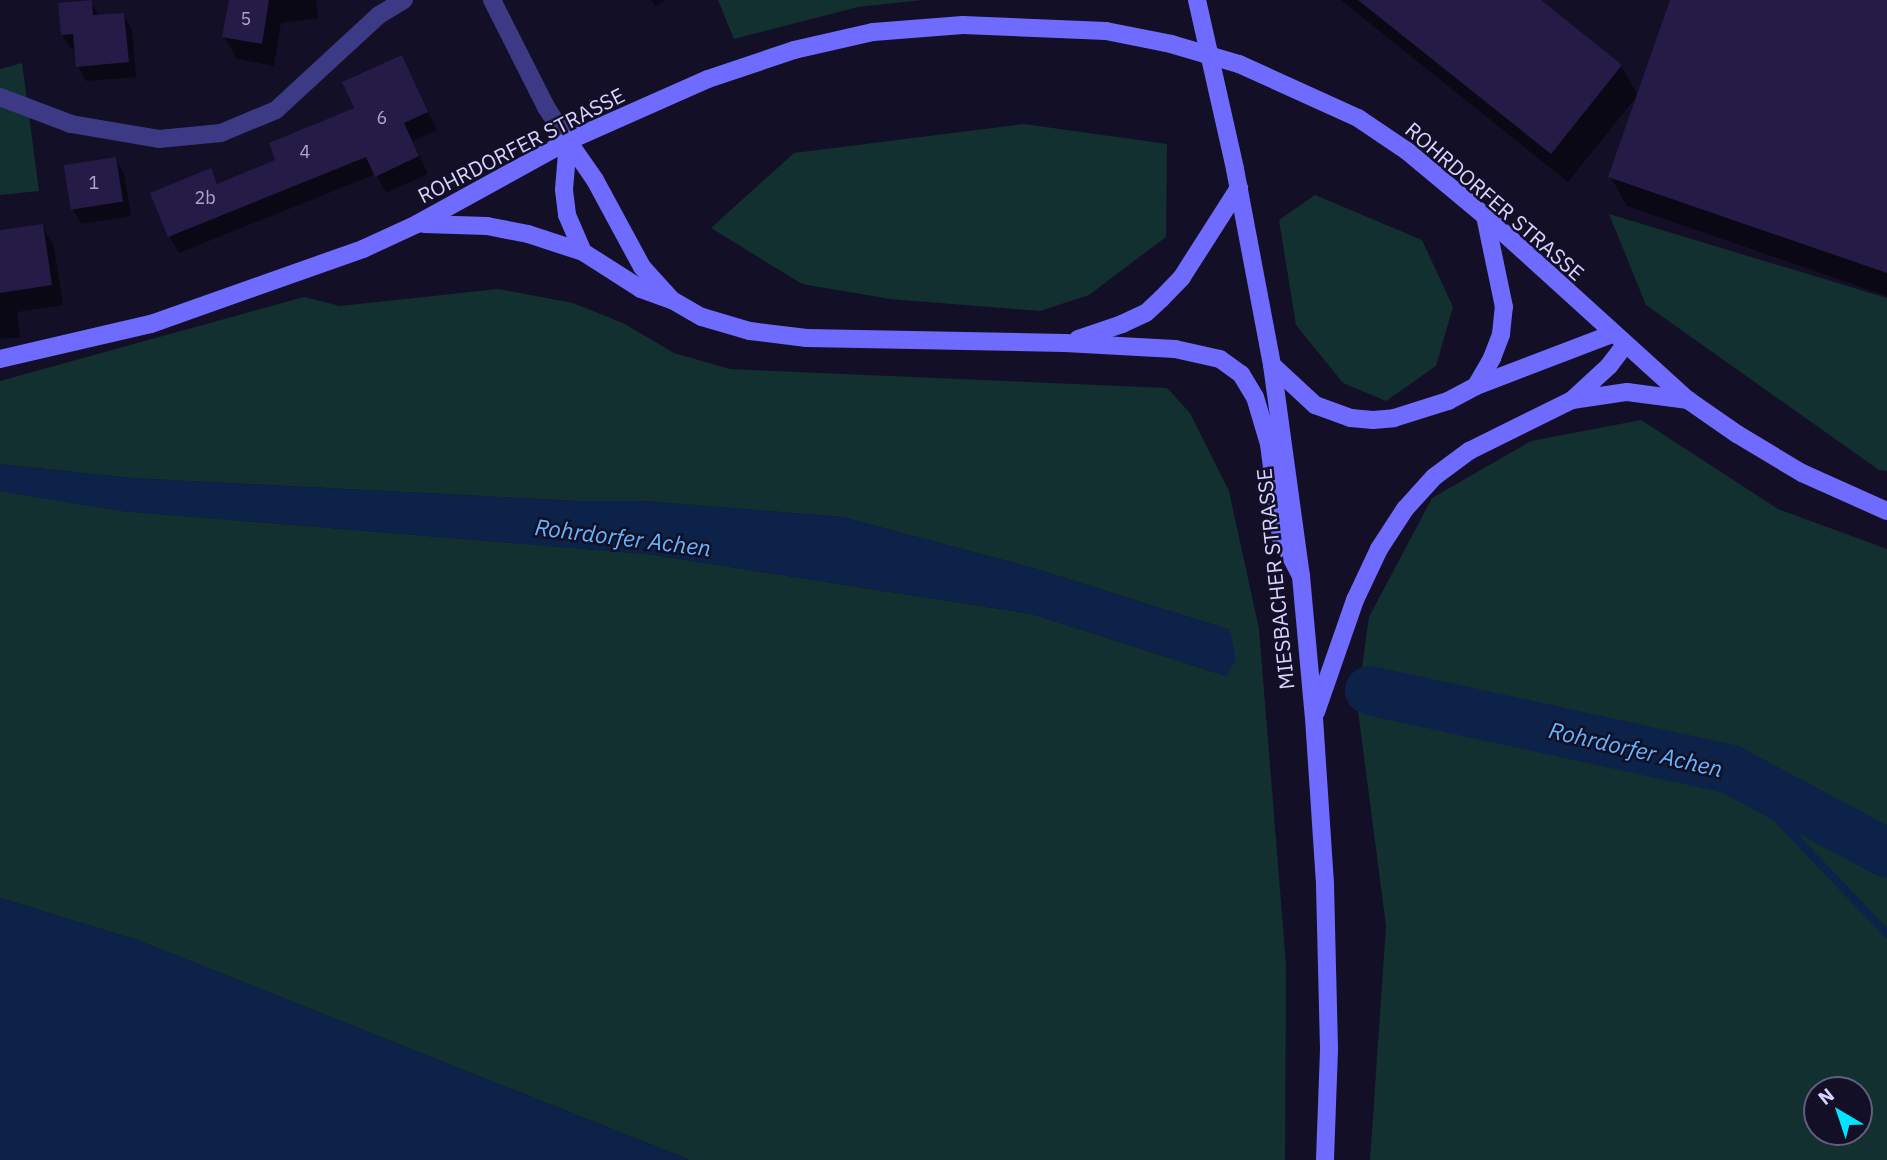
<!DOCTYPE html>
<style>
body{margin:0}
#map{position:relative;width:1887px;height:1160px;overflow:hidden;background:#130f26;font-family:"IBM Plex Sans",sans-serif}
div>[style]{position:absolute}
.green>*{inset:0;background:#12302f}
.water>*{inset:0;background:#0c2248}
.shadow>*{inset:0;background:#0007}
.stream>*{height:8px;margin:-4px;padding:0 4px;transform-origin:4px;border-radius:4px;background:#0c2248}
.river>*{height:49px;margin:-24.5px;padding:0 24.5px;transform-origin:24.5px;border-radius:24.5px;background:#0c2248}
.building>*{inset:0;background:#241b47;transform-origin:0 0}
.street>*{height:18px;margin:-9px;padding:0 9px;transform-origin:9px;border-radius:9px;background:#3d3a85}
.secondary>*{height:18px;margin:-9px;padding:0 9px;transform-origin:9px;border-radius:9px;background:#6f6bff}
.secondary-bridge>*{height:18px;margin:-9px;padding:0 9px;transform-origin:9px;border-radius:9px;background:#6f6bff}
span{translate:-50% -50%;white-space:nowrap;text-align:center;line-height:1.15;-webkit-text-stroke:5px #130f26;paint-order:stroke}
.number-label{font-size:18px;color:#aca6d1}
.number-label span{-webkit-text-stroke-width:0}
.street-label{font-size:21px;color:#d9d4ff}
.water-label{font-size:23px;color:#62b6ff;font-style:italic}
.north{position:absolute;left:1803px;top:1076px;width:70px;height:70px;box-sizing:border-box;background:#130f26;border:2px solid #625e7d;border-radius:50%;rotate:321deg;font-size:19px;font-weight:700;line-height:28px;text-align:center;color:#d9d4ff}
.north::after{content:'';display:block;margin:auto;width:24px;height:32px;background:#00e5ff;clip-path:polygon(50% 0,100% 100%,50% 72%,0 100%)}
</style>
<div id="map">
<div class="green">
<div style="clip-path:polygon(718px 0,923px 0,858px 7px,734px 39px)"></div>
<div style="clip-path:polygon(22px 63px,39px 191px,0 195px,0 69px)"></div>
<div style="clip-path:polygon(1024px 124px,1167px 144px,1166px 237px,1089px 295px,1040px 311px,890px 299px,802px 284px,711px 228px,794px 153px)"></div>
<div style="clip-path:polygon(1315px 195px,1422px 240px,1453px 307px,1436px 366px,1386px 401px,1343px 383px,1296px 325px,1279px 220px)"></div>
<div style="clip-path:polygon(1609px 214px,1887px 298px,1887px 471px,1879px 470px,1646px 305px)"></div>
<div style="clip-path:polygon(498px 289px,573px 303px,623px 323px,674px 353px,730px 369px,1167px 388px,1190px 413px,1229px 491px,1259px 629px,1286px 964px,1285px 1160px,690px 1160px,137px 940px,0 898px,0 491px,122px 511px,647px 554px,1032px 614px,1226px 676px,1230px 630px,1033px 568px,842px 517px,643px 501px,578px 501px,130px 478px,0 464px,0 381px,304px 297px,340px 306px)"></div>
<div style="clip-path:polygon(evenodd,1641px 420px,1778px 509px,1887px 549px,1887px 1160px,1370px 1160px,1386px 926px,1357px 703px,1369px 617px,1432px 498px,1531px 441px,1641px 420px,1817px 1090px,1859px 1090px,1859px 1132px,1817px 1132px,1817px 1090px)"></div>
</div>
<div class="water">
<div style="clip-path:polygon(0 464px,130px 478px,578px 501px,643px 501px,842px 517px,1033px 568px,1230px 630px,1236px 660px,1226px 676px,1032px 614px,647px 554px,121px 511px,0 491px)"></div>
<div style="clip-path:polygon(0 898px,137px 940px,690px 1160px,0 1160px)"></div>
</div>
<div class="shadow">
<div style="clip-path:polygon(231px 0,316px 0,318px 18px,281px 23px,274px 66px,237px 59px,224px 37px)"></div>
<div style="clip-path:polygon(652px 0,666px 0,655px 6px)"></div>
<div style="clip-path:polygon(1341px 0,1538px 0,1621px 66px,1638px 95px,1568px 182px)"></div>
<div style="clip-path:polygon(1672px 0,1887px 0,1887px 296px,1627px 206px,1610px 176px)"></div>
<div style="clip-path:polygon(91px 2px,99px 17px,123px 15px,132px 30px,136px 77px,86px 81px,78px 66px,76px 49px,71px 49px,62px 34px)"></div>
<div style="clip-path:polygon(401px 57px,437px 130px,413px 141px,428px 174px,386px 193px,376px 174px,179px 253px,169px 236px,210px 170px,219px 185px,278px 161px,356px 109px)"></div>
<div style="clip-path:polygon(115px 158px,124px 173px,131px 216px,81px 224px,73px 209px)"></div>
<div style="clip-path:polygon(42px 226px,54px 246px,63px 305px,17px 312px,20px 337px,0 339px,0 230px)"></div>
</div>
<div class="stream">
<div style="left:1730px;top:769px;width:228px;rotate:46.4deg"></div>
</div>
<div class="river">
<div style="left:1369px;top:690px;width:370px;rotate:12.3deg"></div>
<div style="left:1730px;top:769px;width:178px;rotate:28.1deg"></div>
</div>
<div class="building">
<div style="clip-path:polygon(92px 0,93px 15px,124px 13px,129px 62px,76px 67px,73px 34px,61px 35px,58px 3px)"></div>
<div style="clip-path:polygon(229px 0,269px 0,262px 44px,222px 37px)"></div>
<div style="clip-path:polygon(1358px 0,1541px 0,1622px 65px,1551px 154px)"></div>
<div style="clip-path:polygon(1670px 0,1887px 0,1887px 273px,1608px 177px)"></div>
<div style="clip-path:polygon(402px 55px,428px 112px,404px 123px,419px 156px,375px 177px,366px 157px,168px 237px,150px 193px,211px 168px,217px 184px,275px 160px,269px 143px,354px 108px,342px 82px)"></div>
<div style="left:116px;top:157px;width:45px;height:53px;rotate:81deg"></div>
<div style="clip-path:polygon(43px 224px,52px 285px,0 293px,0 230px)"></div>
</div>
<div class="street">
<div style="left:492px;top:0;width:120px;rotate:63.2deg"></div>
<div style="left:546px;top:107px;width:40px;rotate:57.1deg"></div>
<div style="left:0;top:97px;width:76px;rotate:20.8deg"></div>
<div style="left:71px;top:124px;width:89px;rotate:9.7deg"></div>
<div style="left:159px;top:139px;width:62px;rotate:-5.5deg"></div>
<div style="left:221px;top:133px;width:60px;rotate:-22.7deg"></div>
<div style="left:276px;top:110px;width:140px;rotate:-42.7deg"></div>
<div style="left:379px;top:15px;width:29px;rotate:-31deg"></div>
</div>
<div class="secondary">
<div style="left:568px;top:141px;width:47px;rotate:55.3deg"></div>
<div style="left:595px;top:180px;width:99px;rotate:61.6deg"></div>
<div style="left:642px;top:267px;width:43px;rotate:47.8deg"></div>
<div style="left:568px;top:141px;width:49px;rotate:94.7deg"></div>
<div style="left:564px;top:190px;width:25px;rotate:83deg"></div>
<div style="left:567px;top:215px;width:40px;rotate:66.6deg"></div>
<div style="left:1235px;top:169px;width:199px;rotate:79.3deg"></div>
<div style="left:1272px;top:365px;width:213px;rotate:82.2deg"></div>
<div style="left:1301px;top:576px;width:143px;rotate:84.8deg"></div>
<div style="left:1314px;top:718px;width:167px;rotate:86.2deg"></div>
<div style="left:1325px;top:885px;width:165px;rotate:88.6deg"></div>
<div style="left:1329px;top:1050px;width:110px;rotate:92.1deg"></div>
<div style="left:424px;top:224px;width:63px;rotate:1.8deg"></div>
<div style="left:487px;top:226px;width:42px;rotate:11deg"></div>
<div style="left:528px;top:234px;width:58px;rotate:18.1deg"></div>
<div style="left:583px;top:252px;width:69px;rotate:32.5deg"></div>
<div style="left:641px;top:289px;width:33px;rotate:20deg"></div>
<div style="left:672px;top:300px;width:34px;rotate:30deg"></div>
<div style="left:702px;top:317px;width:50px;rotate:16.3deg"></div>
<div style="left:750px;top:331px;width:57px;rotate:7deg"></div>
<div style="left:807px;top:338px;width:258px;rotate:1.1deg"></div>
<div style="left:1065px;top:343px;width:110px;rotate:3.1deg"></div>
<div style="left:1175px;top:349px;width:46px;rotate:12.5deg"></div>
<div style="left:1220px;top:359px;width:26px;rotate:36deg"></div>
<div style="left:1241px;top:374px;width:27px;rotate:59deg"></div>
<div style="left:1255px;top:397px;width:49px;rotate:73.4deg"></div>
<div style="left:1269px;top:444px;width:95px;rotate:82.7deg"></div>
<div style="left:1281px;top:538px;width:43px;rotate:62.2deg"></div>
<div style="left:1078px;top:339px;width:46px;rotate:-18.8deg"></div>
<div style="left:1122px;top:324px;width:26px;rotate:-25deg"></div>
<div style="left:1146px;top:313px;width:21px;rotate:-43deg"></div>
<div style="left:1161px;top:299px;width:30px;rotate:-46deg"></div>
<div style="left:1182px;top:277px;width:106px;rotate:-57.4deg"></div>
<div style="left:0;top:359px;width:155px;rotate:-13.1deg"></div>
<div style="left:151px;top:324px;width:225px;rotate:-19.5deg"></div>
<div style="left:363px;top:249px;width:60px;rotate:-24.8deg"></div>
<div style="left:417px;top:224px;width:172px;rotate:-28.8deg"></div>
<div style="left:568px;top:141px;width:153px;rotate:-23.9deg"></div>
<div style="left:708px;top:79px;width:91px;rotate:-18.6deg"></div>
<div style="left:794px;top:50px;width:81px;rotate:-12.8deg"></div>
<div style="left:873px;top:32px;width:90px;rotate:-4.4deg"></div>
<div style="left:963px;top:25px;width:143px;rotate:2.4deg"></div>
<div style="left:1106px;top:31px;width:66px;rotate:11.3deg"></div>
<div style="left:1171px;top:44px;width:71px;rotate:16.4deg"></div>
<div style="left:1239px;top:64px;width:131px;rotate:24.4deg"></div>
<div style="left:1358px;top:118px;width:59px;rotate:34deg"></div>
<div style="left:1407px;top:151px;width:102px;rotate:39.8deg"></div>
<div style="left:1485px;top:216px;width:274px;rotate:42.2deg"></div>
<div style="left:1688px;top:400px;width:60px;rotate:34.8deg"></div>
<div style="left:1737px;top:434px;width:76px;rotate:31deg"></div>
<div style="left:1802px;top:473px;width:93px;rotate:24.1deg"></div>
<div style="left:1272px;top:365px;width:59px;rotate:42.9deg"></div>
<div style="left:1315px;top:405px;width:38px;rotate:20deg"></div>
<div style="left:1351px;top:418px;width:22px;rotate:5deg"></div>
<div style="left:1373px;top:420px;width:21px;rotate:-5deg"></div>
<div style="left:1394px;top:418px;width:57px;rotate:-17.5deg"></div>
<div style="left:1448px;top:401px;width:32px;rotate:-28deg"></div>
<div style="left:1476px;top:386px;width:146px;rotate:-20.9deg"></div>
<div style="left:1476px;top:386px;width:32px;rotate:-60deg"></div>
<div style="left:1492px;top:358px;width:26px;rotate:-69deg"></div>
<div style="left:1501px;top:334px;width:27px;rotate:-84deg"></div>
<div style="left:1504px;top:307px;width:93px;rotate:-101.8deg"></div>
<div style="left:1572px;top:400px;width:50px;rotate:-42.6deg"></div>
<div style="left:1609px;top:366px;width:26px;rotate:-53deg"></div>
<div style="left:1316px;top:712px;width:119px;rotate:-70.8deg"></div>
<div style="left:1355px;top:600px;width:56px;rotate:-64.8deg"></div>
<div style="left:1379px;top:549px;width:48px;rotate:-57deg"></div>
<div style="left:1405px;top:509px;width:43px;rotate:-47.8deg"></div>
<div style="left:1434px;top:477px;width:44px;rotate:-36.6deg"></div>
<div style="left:1469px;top:451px;width:115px;rotate:-26.3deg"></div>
<div style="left:1572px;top:400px;width:56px;rotate:-8.3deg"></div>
<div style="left:1627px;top:392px;width:62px;rotate:7.5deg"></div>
</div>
<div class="secondary-bridge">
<div style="left:1197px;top:0;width:173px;rotate:77.3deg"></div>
</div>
<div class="number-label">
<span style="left:246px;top:19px">5</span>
<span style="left:382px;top:118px">6</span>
<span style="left:305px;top:152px">4</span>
<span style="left:94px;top:183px">1</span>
<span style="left:205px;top:198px">2b</span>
</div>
<div class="street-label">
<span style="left:521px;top:145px;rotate:-27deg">ROHRDORFER STRASSE</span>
<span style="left:1495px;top:201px;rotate:41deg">ROHRDORFER STRASSE</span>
<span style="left:1275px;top:579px;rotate:-96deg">MIESBACHER STRASSE</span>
</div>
<div class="water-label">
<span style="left:623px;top:537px;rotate:7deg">Rohrdorfer Achen</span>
<span style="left:1636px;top:749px;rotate:13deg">Rohrdorfer Achen</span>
</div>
<div class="north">N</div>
</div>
